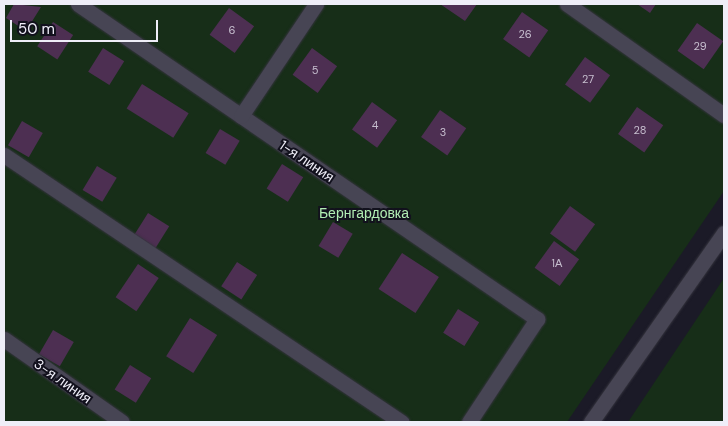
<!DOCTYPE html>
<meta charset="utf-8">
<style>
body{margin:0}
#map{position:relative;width:728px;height:426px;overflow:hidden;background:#1b1a27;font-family:"DM Sans",sans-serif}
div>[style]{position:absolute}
.green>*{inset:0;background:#172e18}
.building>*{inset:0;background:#4d2f52;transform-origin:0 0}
.roads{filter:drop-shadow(0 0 1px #35343e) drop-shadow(0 0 1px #35343e)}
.minor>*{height:15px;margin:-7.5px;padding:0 7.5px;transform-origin:7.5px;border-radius:7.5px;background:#474554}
span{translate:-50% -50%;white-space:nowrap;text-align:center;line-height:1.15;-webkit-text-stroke:4px #12111d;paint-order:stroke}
.number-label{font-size:11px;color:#c6bece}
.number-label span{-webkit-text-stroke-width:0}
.street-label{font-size:14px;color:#efeef8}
.park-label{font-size:14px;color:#b1edb3}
.frame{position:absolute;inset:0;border:5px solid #efeef8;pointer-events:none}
.scale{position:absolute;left:10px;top:20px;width:148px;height:22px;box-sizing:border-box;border:2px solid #efeef8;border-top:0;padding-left:6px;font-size:15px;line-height:18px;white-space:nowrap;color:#efeef8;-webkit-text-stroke:4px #12111d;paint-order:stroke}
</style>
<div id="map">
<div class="green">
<div style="clip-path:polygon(4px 4px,724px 4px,724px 191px,567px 422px,4px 422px)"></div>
<div style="clip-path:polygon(724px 278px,724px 422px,628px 422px)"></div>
</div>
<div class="building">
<div style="clip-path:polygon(14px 4px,41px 7px,26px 31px,6px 18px)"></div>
<div style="clip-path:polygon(440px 4px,477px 4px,465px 21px)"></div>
<div style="clip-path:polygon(637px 4px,656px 4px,650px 13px)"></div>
<div style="left:229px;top:8px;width:31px;height:33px;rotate:36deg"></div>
<div style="left:522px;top:12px;width:32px;height:33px;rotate:35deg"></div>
<div style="left:53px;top:22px;width:24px;height:29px;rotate:33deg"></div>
<div style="left:697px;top:23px;width:32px;height:34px;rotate:35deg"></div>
<div style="left:103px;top:48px;width:25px;height:28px;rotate:32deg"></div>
<div style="left:312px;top:48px;width:31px;height:33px;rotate:36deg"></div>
<div style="left:585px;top:57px;width:31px;height:34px;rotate:36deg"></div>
<div style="left:142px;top:84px;width:55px;height:29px;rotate:32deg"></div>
<div style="left:372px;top:102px;width:31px;height:34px;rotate:36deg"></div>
<div style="left:637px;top:107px;width:32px;height:33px;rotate:35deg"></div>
<div style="left:440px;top:110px;width:32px;height:33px;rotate:35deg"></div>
<div style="left:22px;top:121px;width:24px;height:28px;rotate:30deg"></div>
<div style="left:220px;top:129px;width:23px;height:28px;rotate:31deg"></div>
<div style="left:282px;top:164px;width:25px;height:29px;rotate:32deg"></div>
<div style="left:97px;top:166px;width:23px;height:28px;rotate:31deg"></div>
<div style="left:570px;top:206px;width:31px;height:34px;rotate:36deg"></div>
<div style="left:148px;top:213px;width:25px;height:29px;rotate:32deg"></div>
<div style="left:333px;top:222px;width:23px;height:28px;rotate:31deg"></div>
<div style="left:554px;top:241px;width:31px;height:33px;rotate:36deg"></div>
<div style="left:402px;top:253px;width:44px;height:43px;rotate:33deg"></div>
<div style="left:237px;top:262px;width:24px;height:29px;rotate:33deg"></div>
<div style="left:138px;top:264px;width:25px;height:40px;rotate:34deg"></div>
<div style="left:458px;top:309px;width:25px;height:28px;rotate:32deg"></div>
<div style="left:190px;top:318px;width:32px;height:45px;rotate:32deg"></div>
<div style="left:53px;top:330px;width:24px;height:28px;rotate:30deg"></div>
<div style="left:130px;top:365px;width:25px;height:29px;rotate:32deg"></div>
</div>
<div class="roads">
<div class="minor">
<div style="left:78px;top:4px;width:557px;rotate:34.46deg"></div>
<div style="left:537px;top:319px;width:123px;rotate:123.4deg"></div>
<div style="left:567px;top:4px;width:192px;rotate:35.3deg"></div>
<div style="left:241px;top:116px;width:135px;rotate:-56.2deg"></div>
<div style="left:4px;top:155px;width:479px;rotate:33.9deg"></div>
<div style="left:4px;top:339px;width:144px;rotate:35.1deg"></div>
<div style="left:591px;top:422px;width:231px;rotate:-54.9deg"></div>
</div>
</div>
<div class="number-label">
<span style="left:232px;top:30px">6</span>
<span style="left:525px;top:34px">26</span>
<span style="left:700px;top:46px">29</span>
<span style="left:315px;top:70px">5</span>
<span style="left:588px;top:79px">27</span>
<span style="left:375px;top:125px">4</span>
<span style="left:640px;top:130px">28</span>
<span style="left:443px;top:132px">3</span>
<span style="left:557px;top:263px">1А</span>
</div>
<div class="street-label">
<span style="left:307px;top:161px;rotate:34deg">1-я линия</span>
<span style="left:63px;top:381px;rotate:35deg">3-я линия</span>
</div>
<div class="park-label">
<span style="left:364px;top:213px">Бернгардовка</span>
</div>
<div class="frame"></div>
<div class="scale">50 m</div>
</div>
